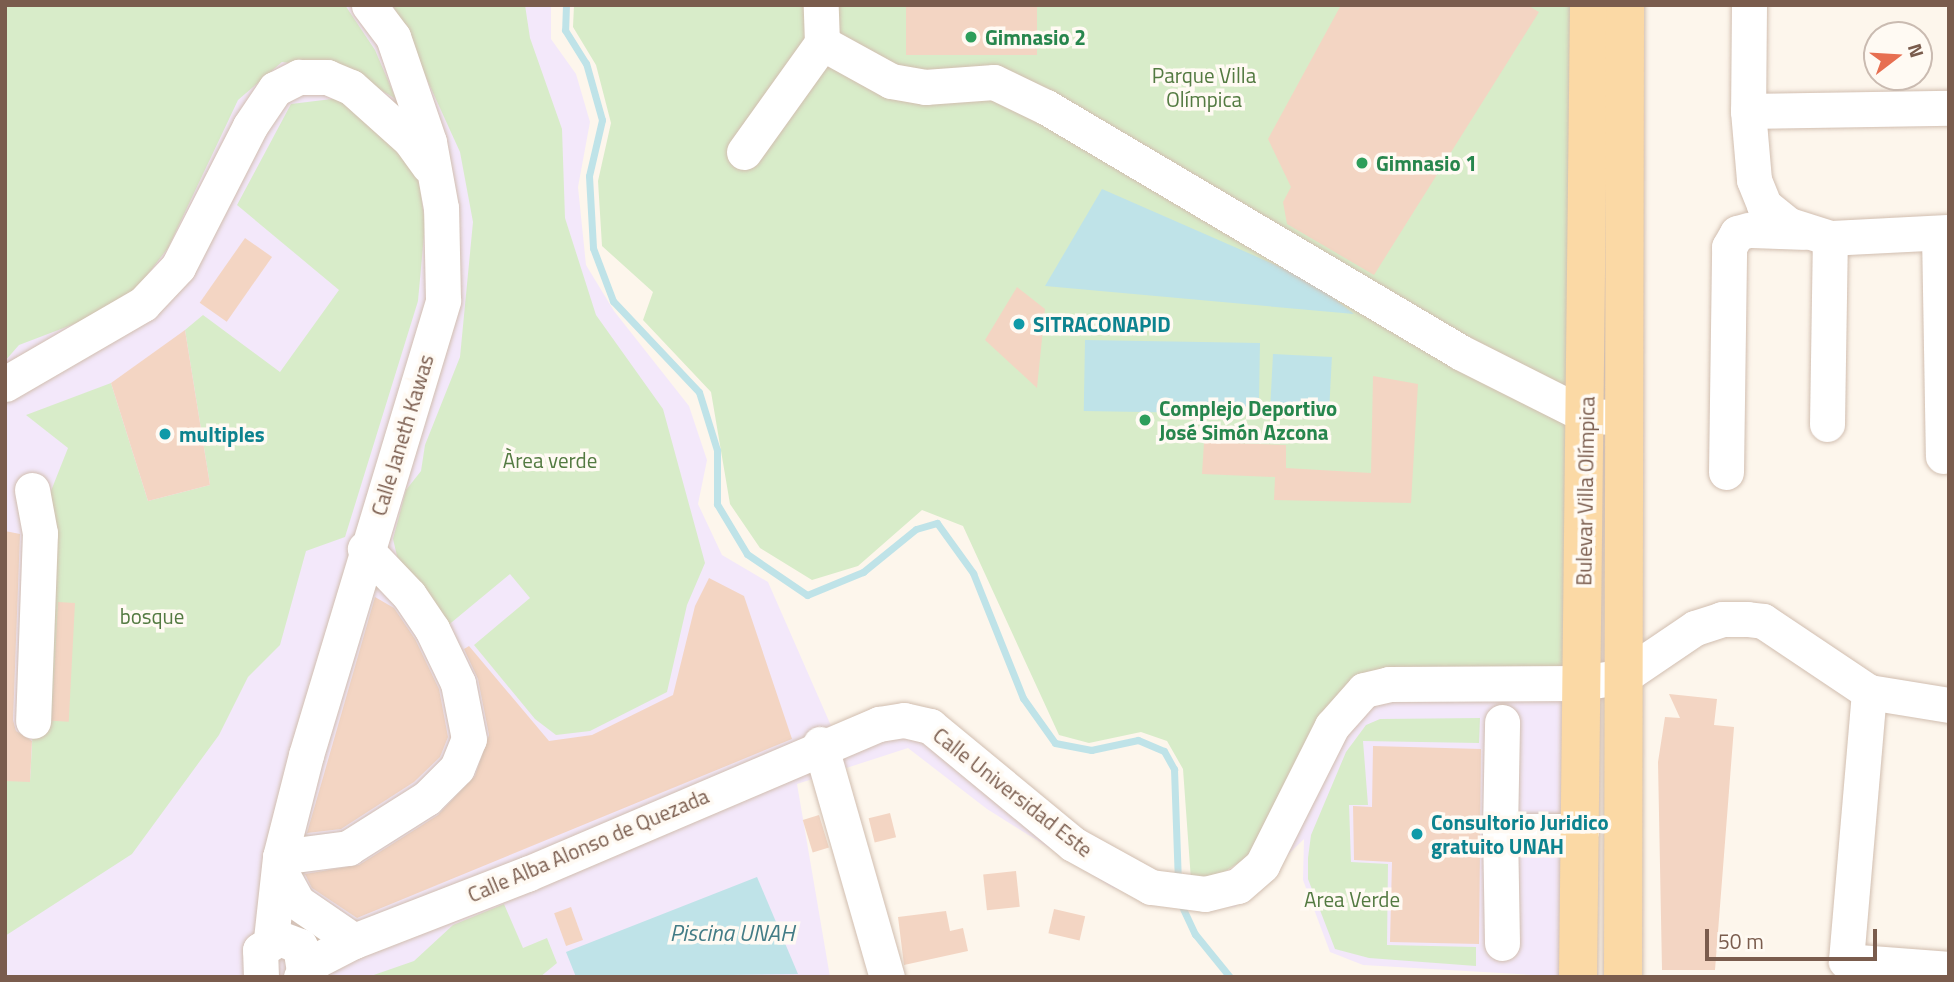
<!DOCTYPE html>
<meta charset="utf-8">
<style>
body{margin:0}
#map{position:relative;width:1954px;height:982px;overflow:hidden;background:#fdf6ec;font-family:"Titillium Web",sans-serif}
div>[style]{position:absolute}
.education>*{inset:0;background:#f3e8fa}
.green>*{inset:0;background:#d8ecc9}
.water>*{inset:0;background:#bfe3e8;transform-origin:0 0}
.stream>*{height:7px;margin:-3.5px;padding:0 3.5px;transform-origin:3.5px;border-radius:3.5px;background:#bfe3e8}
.building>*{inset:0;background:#f3d5c3;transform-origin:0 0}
.roads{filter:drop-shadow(0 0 2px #d1beb0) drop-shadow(0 0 2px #d1beb0)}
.minor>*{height:35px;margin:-17.5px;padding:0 17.5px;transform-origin:17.5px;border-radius:17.5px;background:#fff}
.major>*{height:38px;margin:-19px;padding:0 19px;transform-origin:19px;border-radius:19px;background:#fbd9a5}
.dots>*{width:19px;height:19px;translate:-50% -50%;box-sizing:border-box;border:4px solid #fffaf3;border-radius:50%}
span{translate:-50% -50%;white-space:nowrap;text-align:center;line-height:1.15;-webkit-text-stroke:7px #fffaf3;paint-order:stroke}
.leisure-label{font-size:21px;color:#27864d;font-weight:700}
.left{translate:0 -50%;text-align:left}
.park-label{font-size:21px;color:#537a41}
.culture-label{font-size:21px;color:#0d838f;font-weight:700}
.street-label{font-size:21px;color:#7a5c4d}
.water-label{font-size:23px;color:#437c86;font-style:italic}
.frame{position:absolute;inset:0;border:7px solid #7a5c4d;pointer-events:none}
.north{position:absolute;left:1863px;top:21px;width:70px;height:70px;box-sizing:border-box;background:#fffaf3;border:2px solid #cabbb1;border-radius:50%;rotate:73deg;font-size:19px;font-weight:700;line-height:28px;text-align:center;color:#7a5c4d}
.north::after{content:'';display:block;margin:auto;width:24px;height:32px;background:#e76f51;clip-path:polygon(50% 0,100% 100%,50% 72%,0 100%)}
.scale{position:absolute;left:1705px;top:929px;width:172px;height:32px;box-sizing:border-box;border:4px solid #7a5c4d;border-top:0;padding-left:9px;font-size:21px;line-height:24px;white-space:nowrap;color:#7a5c4d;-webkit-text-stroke:5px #fffaf3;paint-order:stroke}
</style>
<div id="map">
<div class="education">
<div style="clip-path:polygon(5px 5px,551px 5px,551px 39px,576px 74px,590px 122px,578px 187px,586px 265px,614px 311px,689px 406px,707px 460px,698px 504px,722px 555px,768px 582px,832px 728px,887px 706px,1152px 873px,1224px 876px,1250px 857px,1350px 691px,1569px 671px,1567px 977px,1363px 965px,1330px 952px,1303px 880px,1304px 839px,1235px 907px,1165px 903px,1113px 888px,987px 809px,908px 748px,797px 784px,830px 977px,5px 977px)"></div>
</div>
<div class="green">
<div style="clip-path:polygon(5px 5px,345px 5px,375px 50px,396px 99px,347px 70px,282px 62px,238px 100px,168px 248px,124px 305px,19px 345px,5px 361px)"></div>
<div style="clip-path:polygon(393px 5px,525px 5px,530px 38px,562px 129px,565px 218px,596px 315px,663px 409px,705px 563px,687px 605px,667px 692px,590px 731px,556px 735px,535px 719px,474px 645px,530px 598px,510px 574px,446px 627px,397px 556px,393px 539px,406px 490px,421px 471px,425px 445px,460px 357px,473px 222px,460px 152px)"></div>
<div style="clip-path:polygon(574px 5px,1575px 5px,1571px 666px,1378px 669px,1248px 857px,1224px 872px,1191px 880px,1183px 769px,1167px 741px,1141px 732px,1089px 743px,1059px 735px,963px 526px,922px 510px,858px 566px,812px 580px,760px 548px,730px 504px,711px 392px,643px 320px,653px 292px,602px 246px,598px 181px,611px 123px,596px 65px,573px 27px)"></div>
<div style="clip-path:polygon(340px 98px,415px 152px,425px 224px,418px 301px,345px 537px,306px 551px,280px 645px,248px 677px,219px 735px,132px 854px,5px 936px,5px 781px,30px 781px,45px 506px,68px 448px,26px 415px,111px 383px,148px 501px,210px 485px,185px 330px,203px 315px,280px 372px,339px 290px,237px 205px,291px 104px)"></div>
<div style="clip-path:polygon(1480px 718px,1479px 743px,1363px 741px,1368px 805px,1349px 805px,1351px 862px,1388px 864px,1387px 945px,1476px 947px,1476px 966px,1369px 958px,1335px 949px,1308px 879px,1308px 858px,1311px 835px,1346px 752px,1366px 725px,1380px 719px)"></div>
<div style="clip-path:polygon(504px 904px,523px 948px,547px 938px,557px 963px,540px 977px,368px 977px,414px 961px,453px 925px)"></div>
</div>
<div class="water">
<div style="clip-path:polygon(1102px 189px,1310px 280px,1354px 314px,1045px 286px)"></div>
<div style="left:1085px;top:340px;width:175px;height:71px;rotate:1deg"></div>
<div style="left:1273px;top:354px;width:59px;height:57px;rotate:3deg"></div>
<div style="clip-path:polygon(757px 877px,798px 974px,576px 977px,566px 952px)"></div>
</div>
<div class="stream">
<div style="left:566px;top:5px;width:25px;rotate:92deg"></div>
<div style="left:565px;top:30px;width:39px;rotate:58deg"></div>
<div style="left:586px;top:63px;width:59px;rotate:74.3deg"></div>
<div style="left:602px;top:120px;width:57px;rotate:103.1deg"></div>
<div style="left:589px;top:176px;width:72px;rotate:86.8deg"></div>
<div style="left:593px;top:248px;width:57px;rotate:69.3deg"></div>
<div style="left:613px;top:301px;width:125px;rotate:46.6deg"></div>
<div style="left:699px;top:392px;width:61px;rotate:72.8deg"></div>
<div style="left:717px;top:450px;width:54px;rotate:90deg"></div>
<div style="left:717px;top:504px;width:58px;rotate:59deg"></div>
<div style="left:747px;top:554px;width:73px;rotate:34.3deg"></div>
<div style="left:807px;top:595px;width:61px;rotate:-22.3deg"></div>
<div style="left:863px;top:572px;width:68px;rotate:-39.1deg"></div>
<div style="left:916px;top:529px;width:22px;rotate:-16deg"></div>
<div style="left:937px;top:523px;width:62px;rotate:54.2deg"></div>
<div style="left:973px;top:573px;width:135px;rotate:68.2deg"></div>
<div style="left:1023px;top:698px;width:55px;rotate:54.6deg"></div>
<div style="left:1055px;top:743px;width:37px;rotate:11deg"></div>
<div style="left:1091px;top:750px;width:48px;rotate:-12deg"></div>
<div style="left:1138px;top:740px;width:28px;rotate:23deg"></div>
<div style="left:1164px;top:751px;width:21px;rotate:61deg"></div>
<div style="left:1174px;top:769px;width:112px;rotate:88deg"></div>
<div style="left:1179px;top:900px;width:38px;rotate:65deg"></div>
<div style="left:1195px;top:934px;width:55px;rotate:50.9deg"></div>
</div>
<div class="building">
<div style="left:906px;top:5px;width:131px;height:50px"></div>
<div style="clip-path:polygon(1341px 5px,1527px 5px,1539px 12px,1374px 275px,1287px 224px,1283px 202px,1291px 187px,1268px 139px)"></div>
<div style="left:245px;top:238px;width:33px;height:79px;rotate:35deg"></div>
<div style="clip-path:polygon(1017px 287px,1045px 309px,1037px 388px,985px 340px)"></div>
<div style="clip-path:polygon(185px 330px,210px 485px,148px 501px,111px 383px)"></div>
<div style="clip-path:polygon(1373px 376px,1418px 384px,1411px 503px,1274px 500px,1275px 477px,1202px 474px,1204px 442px,1286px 445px,1286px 468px,1371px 473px)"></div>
<div style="clip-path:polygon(5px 531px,20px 534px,13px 720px,16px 731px,32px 741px,30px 782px,5px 781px)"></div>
<div style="clip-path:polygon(709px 578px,744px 596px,792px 739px,357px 918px,312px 888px,305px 874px,359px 865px,438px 815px,475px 776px,489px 735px,478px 679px,464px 649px,469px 646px,549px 741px,592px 735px,673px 695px,695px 606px)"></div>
<div style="clip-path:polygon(375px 597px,394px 608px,415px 639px,439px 689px,448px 737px,440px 757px,414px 782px,341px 829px,307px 833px)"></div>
<div style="left:58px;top:602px;width:17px;height:119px;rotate:3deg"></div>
<div style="clip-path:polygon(1669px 694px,1717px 699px,1714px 725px,1734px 727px,1715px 970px,1662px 970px,1658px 762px,1665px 717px,1680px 718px)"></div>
<div style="clip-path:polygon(1373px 746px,1481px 749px,1479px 944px,1390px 942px,1392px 862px,1354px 860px,1353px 806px,1372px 807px)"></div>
<div style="left:890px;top:813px;width:25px;height:22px;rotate:76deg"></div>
<div style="left:819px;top:815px;width:34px;height:17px;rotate:73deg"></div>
<div style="left:1016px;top:871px;width:36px;height:33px;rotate:84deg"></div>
<div style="left:571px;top:907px;width:35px;height:18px;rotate:70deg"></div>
<div style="left:1054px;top:909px;width:32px;height:25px;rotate:13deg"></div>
<div style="clip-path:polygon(946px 911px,950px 931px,963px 928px,968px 951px,904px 965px,898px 917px)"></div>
</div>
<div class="roads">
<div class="minor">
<div style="left:1749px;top:5px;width:106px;rotate:90.5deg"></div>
<div style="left:1748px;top:111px;width:69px;rotate:85deg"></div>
<div style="left:1754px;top:180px;width:27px;rotate:68deg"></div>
<div style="left:1764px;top:205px;width:32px;rotate:39deg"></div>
<div style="left:1789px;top:225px;width:43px;rotate:17.6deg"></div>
<div style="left:1830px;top:238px;width:119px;rotate:-2.9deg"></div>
<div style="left:822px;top:43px;width:79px;rotate:28.8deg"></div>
<div style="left:891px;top:81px;width:35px;rotate:10deg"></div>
<div style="left:925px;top:87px;width:69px;rotate:-4.1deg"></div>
<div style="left:994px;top:82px;width:58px;rotate:25.7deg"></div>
<div style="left:1046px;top:107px;width:481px;rotate:30.6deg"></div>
<div style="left:1460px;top:352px;width:142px;rotate:26.7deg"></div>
<div style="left:1587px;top:416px;width:25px;rotate:2deg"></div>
<div style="left:1748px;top:111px;width:201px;rotate:-0.9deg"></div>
<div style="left:744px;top:152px;width:134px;rotate:-54.4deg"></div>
<div style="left:822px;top:43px;width:38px;rotate:-92deg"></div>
<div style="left:1939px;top:233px;width:223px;rotate:89deg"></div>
<div style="left:5px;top:384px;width:160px;rotate:-30.1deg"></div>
<div style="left:143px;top:304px;width:51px;rotate:-46.6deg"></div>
<div style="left:178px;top:267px;width:158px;rotate:-62.9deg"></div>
<div style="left:250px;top:126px;width:45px;rotate:-56deg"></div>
<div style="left:275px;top:89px;width:27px;rotate:-27deg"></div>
<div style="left:299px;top:77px;width:28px"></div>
<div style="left:327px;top:77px;width:26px;rotate:23deg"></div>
<div style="left:351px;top:87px;width:79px;rotate:41.9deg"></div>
<div style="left:410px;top:140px;width:32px;rotate:54deg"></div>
<div style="left:1827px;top:424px;width:186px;rotate:-89.1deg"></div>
<div style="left:1726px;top:472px;width:225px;rotate:-89.2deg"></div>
<div style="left:1729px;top:247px;width:16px;rotate:-60deg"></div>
<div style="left:1737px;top:233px;width:12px;rotate:-14deg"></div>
<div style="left:1749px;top:230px;width:54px;rotate:2.1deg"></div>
<div style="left:32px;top:490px;width:44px;rotate:79.5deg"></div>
<div style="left:40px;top:533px;width:188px;rotate:92.1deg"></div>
<div style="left:1869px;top:692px;width:270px;rotate:94.9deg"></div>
<div style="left:1846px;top:961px;width:103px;rotate:4.4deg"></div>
<div style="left:820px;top:744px;width:242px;rotate:74deg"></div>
<div style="left:1500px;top:831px;width:109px;rotate:-88.9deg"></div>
<div style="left:280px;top:857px;width:69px;rotate:-7.5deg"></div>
<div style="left:348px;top:848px;width:93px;rotate:-32.3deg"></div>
<div style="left:427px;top:798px;width:42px;rotate:-45deg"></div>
<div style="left:457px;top:768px;width:31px;rotate:-68deg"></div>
<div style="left:469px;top:739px;width:57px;rotate:-101.1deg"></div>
<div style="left:458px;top:683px;width:60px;rotate:-115.7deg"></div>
<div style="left:432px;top:629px;width:41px;rotate:-124.1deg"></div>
<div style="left:409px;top:595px;width:64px;rotate:-133.7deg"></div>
<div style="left:279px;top:869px;width:38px;rotate:61deg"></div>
<div style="left:297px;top:902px;width:69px;rotate:34.4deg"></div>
<div style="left:271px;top:939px;width:82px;rotate:-83.7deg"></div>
<div style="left:280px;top:857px;width:105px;rotate:-75.7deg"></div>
<div style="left:306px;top:755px;width:475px;rotate:-73.2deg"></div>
<div style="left:443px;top:300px;width:92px;rotate:-91.2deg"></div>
<div style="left:441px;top:208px;width:67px;rotate:-100.3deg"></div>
<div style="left:429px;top:142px;width:111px;rotate:-108.9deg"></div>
<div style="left:393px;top:37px;width:40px;rotate:-127deg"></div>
<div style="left:1502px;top:943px;width:112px;rotate:-91deg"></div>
<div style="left:1500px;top:831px;width:81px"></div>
<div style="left:261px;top:977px;width:27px;rotate:-92deg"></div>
<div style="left:260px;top:950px;width:22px;rotate:-32deg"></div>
<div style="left:279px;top:938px;width:22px;rotate:21deg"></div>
<div style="left:300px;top:946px;width:25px;rotate:81deg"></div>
<div style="left:301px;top:977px;width:23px;rotate:-47deg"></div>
<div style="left:317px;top:960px;width:42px;rotate:-27.2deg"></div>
<div style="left:354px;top:941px;width:186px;rotate:-21.2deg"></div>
<div style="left:527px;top:874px;width:383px;rotate:-23.1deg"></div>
<div style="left:879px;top:724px;width:25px;rotate:-9deg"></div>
<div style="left:904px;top:720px;width:27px;rotate:13deg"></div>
<div style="left:930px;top:726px;width:185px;rotate:39.5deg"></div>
<div style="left:1073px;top:844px;width:89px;rotate:28.9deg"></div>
<div style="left:1151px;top:887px;width:54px;rotate:7.4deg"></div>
<div style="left:1205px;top:894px;width:34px;rotate:-14deg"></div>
<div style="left:1238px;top:886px;width:32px;rotate:-41deg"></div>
<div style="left:1262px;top:865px;width:156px;rotate:-63.3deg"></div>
<div style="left:1332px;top:726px;width:48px;rotate:-48.4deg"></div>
<div style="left:1364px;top:690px;width:26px;rotate:-13deg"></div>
<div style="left:1389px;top:684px;width:192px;rotate:-0.3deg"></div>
<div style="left:1581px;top:683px;width:44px;rotate:-9.2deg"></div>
<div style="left:1624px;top:676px;width:86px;rotate:-34.1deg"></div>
<div style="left:1695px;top:628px;width:28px;rotate:-18deg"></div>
<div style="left:1722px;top:619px;width:25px"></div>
<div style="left:1747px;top:619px;width:16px;rotate:7deg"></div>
<div style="left:1763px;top:621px;width:128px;rotate:33.8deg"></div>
<div style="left:1869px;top:692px;width:81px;rotate:9.2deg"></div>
</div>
<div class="major">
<div style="left:1578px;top:977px;width:972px;rotate:-89.35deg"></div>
<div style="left:1623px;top:977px;width:972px;rotate:-89.88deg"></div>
</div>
</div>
<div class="dots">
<div style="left:971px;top:37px;background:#2e9e5b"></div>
<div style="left:1362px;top:163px;background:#2e9e5b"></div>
<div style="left:1019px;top:324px;background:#0f9aa8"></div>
<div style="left:1145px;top:420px;background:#2e9e5b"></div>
<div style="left:165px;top:434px;background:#0f9aa8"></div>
<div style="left:1417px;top:834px;background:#0f9aa8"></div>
</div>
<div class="leisure-label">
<span class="left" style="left:985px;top:37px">Gimnasio 2</span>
<span class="left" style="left:1376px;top:163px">Gimnasio 1</span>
<span class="left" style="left:1159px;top:420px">Complejo Deportivo<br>José Simón Azcona</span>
</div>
<div class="park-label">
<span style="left:1204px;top:87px">Parque Villa<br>Olímpica</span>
<span style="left:550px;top:460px">Àrea verde</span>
<span style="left:152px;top:616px">bosque</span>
<span style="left:1352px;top:899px">Area Verde</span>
</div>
<div class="culture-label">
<span class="left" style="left:1033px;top:324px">SITRACONAPID</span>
<span class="left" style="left:179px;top:434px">multiples</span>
<span class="left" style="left:1431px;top:834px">Consultorio Juridico<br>gratuito UNAH</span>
</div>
<div class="street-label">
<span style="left:402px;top:435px;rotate:-73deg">Calle Janeth Kawas</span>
<span style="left:1585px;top:491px;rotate:-89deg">Bulevar Villa Olímpica</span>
<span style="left:1013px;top:792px;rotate:38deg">Calle Universidad Este</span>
<span style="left:588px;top:845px;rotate:-23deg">Calle Alba Alonso de Quezada</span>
</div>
<div class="water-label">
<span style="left:732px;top:933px">Piscina UNAH</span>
</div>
<div class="frame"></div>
<div class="north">N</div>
<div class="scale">50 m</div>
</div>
